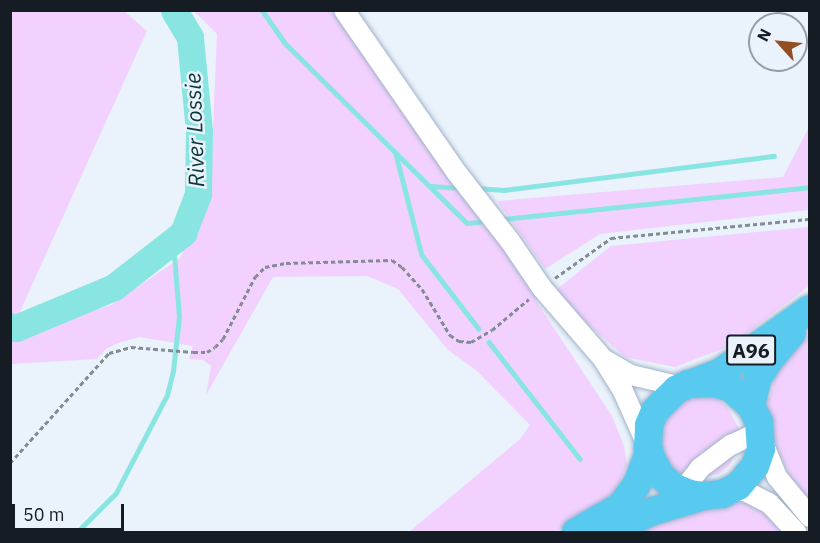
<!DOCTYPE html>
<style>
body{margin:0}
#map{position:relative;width:820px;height:543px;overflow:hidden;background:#eaf2fb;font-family:"IBM Plex Sans",sans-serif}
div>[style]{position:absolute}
.green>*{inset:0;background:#f2d1fe}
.stream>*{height:4.5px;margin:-2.25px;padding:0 2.25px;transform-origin:2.25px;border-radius:2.25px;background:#89e5e1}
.river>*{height:27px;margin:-13.5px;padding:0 13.5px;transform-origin:13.5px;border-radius:13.5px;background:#89e5e1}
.path>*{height:3px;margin-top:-1.5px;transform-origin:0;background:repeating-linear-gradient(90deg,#838b93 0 4.5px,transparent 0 7.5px)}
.roads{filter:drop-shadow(0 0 2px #a0b2c9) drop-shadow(0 0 2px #a0b2c9)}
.minor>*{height:20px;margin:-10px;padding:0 10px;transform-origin:10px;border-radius:10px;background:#fff}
.highway>*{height:28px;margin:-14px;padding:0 14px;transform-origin:14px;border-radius:14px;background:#58caf0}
span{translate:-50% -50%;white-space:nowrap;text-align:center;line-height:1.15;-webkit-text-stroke:5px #eaf2fb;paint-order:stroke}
.shield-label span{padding:2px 4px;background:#eaf2fb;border:2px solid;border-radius:4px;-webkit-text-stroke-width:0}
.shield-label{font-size:20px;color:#151c24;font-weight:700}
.water-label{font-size:22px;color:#0a3736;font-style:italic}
.frame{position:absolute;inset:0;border:12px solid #151c24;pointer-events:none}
.north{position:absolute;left:748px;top:12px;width:60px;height:60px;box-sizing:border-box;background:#eaf2fb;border:2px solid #959ca5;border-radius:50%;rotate:297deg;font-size:16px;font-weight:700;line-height:24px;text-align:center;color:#151c24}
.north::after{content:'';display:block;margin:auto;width:21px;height:27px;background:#934e24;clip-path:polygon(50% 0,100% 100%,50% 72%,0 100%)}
.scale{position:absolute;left:12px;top:504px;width:112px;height:27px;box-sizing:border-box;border:3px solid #151c24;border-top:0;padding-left:8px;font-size:18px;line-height:21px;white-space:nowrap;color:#151c24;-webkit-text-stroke:4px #eaf2fb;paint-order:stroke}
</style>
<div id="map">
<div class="green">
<div style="clip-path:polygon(10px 11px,124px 11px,147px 31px,18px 316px,10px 314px)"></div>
<div style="clip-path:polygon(194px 11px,344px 11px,542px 288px,536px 301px,612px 416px,624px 446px,627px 465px,617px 488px,617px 496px,555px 532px,409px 532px,520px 439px,530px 425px,476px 370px,448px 350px,398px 289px,367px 276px,273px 277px,206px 395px,211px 366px,203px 360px,189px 359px,193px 346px,139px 337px,118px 343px,106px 349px,97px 359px,11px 364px,11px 331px,41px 327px,111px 305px,180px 258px,205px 203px,212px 151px,217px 34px)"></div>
<div style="clip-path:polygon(809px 127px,809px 210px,600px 234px,545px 269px,497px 201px,783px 177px)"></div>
<div style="clip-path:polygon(809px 227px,809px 286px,730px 346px,675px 367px,625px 357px,552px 293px,611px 246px)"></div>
<div style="clip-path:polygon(809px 335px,809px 502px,789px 475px,770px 435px,761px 403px,770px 397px,775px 377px,770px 374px)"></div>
<div style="clip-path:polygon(704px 395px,717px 399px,727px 407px,740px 430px,740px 443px,729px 466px,719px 474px,693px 479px,681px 475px,661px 457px,660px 419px,678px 400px)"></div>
<div style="clip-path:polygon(737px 499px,756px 504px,787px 532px,633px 532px)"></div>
</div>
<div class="stream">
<div style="left:262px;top:10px;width:39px;rotate:55deg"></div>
<div style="left:284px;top:42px;width:257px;rotate:44.7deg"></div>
<div style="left:467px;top:223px;width:21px;rotate:-5deg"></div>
<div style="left:396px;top:154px;width:104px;rotate:75.6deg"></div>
<div style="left:422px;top:255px;width:93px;rotate:52.4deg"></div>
<div style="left:431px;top:186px;width:30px;rotate:4deg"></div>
<div style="left:476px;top:188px;width:28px;rotate:4deg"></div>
<div style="left:504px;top:190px;width:272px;rotate:-7.2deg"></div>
<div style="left:502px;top:219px;width:310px;rotate:-5.9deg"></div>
<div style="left:489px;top:342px;width:148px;rotate:52.1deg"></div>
<div style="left:77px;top:532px;width:55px;rotate:-45deg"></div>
<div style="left:116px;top:493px;width:110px;rotate:-62.5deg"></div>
<div style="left:167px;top:395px;width:25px;rotate:-76deg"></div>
<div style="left:173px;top:371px;width:54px;rotate:-83.7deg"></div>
<div style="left:179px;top:317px;width:75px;rotate:-94.6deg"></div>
</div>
<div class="river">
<div style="left:10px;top:326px;width:6px;rotate:18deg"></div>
<div style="left:16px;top:328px;width:106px;rotate:-22.7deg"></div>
<div style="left:114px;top:287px;width:88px;rotate:-38deg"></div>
<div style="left:183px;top:233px;width:42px;rotate:-69deg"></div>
<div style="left:198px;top:194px;width:63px;rotate:-89.1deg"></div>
<div style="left:199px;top:131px;width:94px;rotate:-95.5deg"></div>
<div style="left:190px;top:37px;width:31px;rotate:-121deg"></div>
</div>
<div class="path">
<div style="left:555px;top:278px;width:69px;rotate:-35.5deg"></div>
<div style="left:611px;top:238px;width:200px;rotate:-5.5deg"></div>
<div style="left:10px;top:463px;width:148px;rotate:-48deg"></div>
<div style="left:109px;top:353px;width:23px;rotate:-15deg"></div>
<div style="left:131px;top:347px;width:62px;rotate:4.6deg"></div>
<div style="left:193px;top:352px;width:14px"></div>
<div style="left:207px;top:352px;width:9px;rotate:-32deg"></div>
<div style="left:215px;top:347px;width:11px;rotate:-45deg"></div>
<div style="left:223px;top:339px;width:70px;rotate:-62.7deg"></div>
<div style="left:255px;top:277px;width:14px;rotate:-45deg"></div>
<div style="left:265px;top:267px;width:21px;rotate:-11deg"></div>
<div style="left:286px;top:263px;width:106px;rotate:-1.6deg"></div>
<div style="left:392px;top:260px;width:12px;rotate:35deg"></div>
<div style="left:402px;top:267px;width:30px;rotate:48deg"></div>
<div style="left:422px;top:289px;width:54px;rotate:58.7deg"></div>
<div style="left:450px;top:335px;width:11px;rotate:34deg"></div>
<div style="left:459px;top:341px;width:12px;rotate:5deg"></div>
<div style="left:471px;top:342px;width:24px;rotate:-30deg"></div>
<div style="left:492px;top:330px;width:48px;rotate:-40deg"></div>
</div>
<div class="roads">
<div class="minor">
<div style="left:344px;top:10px;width:198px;rotate:55.3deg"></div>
<div style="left:457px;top:173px;width:86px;rotate:52.1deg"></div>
<div style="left:510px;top:241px;width:57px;rotate:55.8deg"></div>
<div style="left:542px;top:288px;width:94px;rotate:49.3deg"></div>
<div style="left:762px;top:440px;width:40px;rotate:68deg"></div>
<div style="left:777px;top:477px;width:52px;rotate:50.5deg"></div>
<div style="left:647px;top:445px;width:59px;rotate:-114deg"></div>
<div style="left:623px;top:391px;width:38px;rotate:-122deg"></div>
<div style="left:603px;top:359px;width:32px;rotate:30deg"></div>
<div style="left:631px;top:375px;width:52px;rotate:13.2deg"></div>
<div style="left:730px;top:491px;width:15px"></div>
<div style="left:745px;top:491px;width:27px;rotate:27deg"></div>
<div style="left:769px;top:503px;width:40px;rotate:47deg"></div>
<div style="left:676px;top:499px;width:39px;rotate:-52deg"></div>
<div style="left:700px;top:468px;width:39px;rotate:-37deg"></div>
<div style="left:731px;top:445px;width:33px;rotate:-25deg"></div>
</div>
<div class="highway">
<div style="left:688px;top:384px;width:26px;rotate:-2deg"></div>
<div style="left:714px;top:383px;width:18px;rotate:16deg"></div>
<div style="left:731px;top:388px;width:27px;rotate:42deg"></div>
<div style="left:751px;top:406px;width:18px;rotate:63deg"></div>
<div style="left:759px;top:422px;width:27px;rotate:86deg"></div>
<div style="left:761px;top:449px;width:18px;rotate:109deg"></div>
<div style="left:755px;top:466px;width:26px;rotate:130deg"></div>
<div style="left:738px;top:486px;width:18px;rotate:153deg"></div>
<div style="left:722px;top:494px;width:18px;rotate:174deg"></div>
<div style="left:704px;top:496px;width:14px;rotate:-172deg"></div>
<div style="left:690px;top:494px;width:16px;rotate:-158deg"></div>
<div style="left:675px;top:488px;width:18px;rotate:-139deg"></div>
<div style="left:661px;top:476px;width:18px;rotate:-119deg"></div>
<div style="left:652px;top:460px;width:14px;rotate:-107deg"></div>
<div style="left:648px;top:447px;width:22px;rotate:-87deg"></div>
<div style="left:649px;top:425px;width:15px;rotate:-67deg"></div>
<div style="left:655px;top:411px;width:30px;rotate:-45deg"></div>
<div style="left:676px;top:390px;width:7px;rotate:-27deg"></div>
<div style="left:682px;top:387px;width:42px;rotate:-21deg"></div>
<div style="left:721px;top:372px;width:109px;rotate:-35.3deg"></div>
<div style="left:751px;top:406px;width:28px;rotate:-77deg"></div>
<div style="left:757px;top:379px;width:24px;rotate:-57deg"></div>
<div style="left:770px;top:359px;width:34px;rotate:-50deg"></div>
<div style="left:576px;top:532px;width:52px;rotate:-30deg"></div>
<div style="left:621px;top:506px;width:27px;rotate:-54deg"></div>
<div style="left:637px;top:484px;width:34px;rotate:-69deg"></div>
<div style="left:608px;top:532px;width:50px;rotate:-25deg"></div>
<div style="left:653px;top:511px;width:53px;rotate:-16.4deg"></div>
</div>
</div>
<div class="shield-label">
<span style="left:751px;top:350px">A96</span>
</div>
<div class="water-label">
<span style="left:194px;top:130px;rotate:-92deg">River Lossie</span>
</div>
<div class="frame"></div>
<div class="north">N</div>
<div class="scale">50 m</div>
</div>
